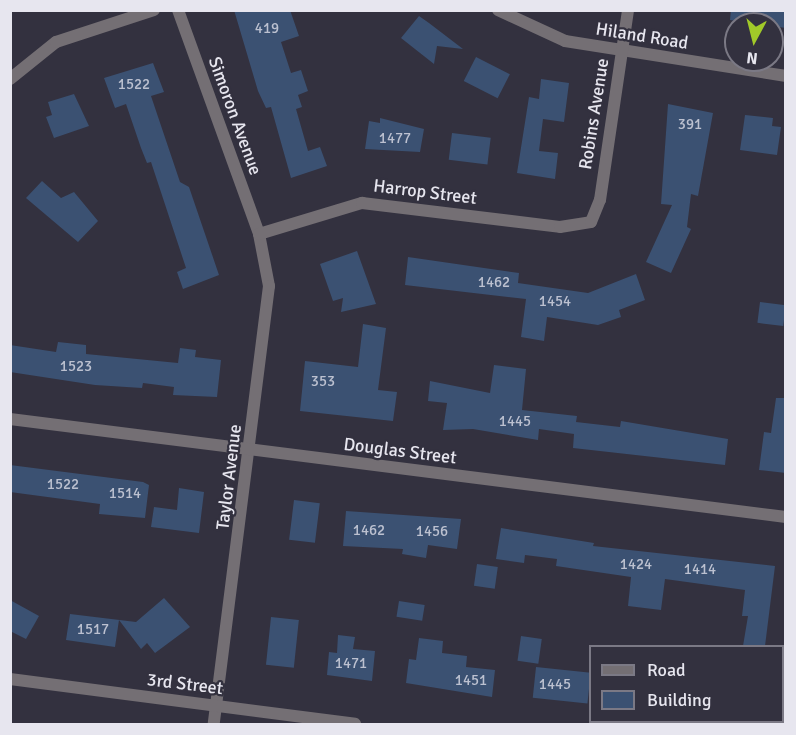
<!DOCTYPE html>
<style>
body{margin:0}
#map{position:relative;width:796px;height:735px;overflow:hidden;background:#33313f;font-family:Signika,sans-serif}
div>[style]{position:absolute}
.building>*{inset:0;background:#3b5172;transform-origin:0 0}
.minor>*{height:12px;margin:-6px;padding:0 6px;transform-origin:6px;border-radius:6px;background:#746f74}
span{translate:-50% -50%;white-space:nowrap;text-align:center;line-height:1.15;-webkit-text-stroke:4.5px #33313f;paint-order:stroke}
.number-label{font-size:15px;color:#bcc1d0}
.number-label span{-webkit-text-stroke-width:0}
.street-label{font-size:18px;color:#e7e6ef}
.frame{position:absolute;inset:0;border:12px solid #e7e6ef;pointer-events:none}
.legend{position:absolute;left:589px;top:645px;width:195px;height:78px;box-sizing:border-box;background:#33313f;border:2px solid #7b7985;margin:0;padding:8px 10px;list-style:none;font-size:18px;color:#e7e6ef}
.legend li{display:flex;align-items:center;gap:12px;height:30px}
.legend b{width:30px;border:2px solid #7b7985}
.north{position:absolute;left:724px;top:12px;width:60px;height:60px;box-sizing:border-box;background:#33313f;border:2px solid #7b7985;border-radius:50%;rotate:187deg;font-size:16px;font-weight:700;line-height:24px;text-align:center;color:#e7e6ef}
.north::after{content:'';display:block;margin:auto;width:21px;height:27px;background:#a1c929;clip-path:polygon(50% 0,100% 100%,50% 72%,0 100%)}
</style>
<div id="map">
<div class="building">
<div style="clip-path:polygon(234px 10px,290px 10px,299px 36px,281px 42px,291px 73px,301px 70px,308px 91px,298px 95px,302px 107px,296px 109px,308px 151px,320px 147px,327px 166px,291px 178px,271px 107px,266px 108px,258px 91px)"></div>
<div style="clip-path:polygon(731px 10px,786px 10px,786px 28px,730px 20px)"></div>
<div style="clip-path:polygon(419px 16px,429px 23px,463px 49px,437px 46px,434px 64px,401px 38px)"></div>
<div style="left:476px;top:57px;width:38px;height:27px;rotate:27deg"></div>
<div style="clip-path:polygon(153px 63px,164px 92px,151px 96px,180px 182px,189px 187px,219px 275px,183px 289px,177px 272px,186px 268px,151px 162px,147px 163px,141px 148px,126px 104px,115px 108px,104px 78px)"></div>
<div style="clip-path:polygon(541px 79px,569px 83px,564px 122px,543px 119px,539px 151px,558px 153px,555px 179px,517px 173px,529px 97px,539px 99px)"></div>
<div style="clip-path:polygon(74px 94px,89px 126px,54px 138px,46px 117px,52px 115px,48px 102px)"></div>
<div style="clip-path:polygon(668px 104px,713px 113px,698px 196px,691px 194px,687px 227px,691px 229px,671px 273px,646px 262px,672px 205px,661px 204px)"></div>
<div style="clip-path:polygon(745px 115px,773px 118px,772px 126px,781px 127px,777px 155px,740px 150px)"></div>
<div style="clip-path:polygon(380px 118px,424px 129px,420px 152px,365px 149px,369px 121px,380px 123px)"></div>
<div style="left:452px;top:133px;width:39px;height:27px;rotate:7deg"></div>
<div style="clip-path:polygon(42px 181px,61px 198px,74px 192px,98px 221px,78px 242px,26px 198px)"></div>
<div style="clip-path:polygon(357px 251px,376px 304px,341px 312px,343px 298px,333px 301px,320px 264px)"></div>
<div style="clip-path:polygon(408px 257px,519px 273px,518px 283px,588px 293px,636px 274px,645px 300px,619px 310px,621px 317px,598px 325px,547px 317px,544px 341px,521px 337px,526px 299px,405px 285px)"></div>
<div style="left:760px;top:302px;width:26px;height:21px;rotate:7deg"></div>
<div style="clip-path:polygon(363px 324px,386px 328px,378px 390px,397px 392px,393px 421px,300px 411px,305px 361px,358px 367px)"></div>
<div style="clip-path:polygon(58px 342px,86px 345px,86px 354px,178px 363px,180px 348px,196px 350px,195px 357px,221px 360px,217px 397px,173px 395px,174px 387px,143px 383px,142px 388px,95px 385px,10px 372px,10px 345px,56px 352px)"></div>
<div style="clip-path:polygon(494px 365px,526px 369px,522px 410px,577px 416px,576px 422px,620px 427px,621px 421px,728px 439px,725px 465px,573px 448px,574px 434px,539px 429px,538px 440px,473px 429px,443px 430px,447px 403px,428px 401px,430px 381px,490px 393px)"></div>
<div style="clip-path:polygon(776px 398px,786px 398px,786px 473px,759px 470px,764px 432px,771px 433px)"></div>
<div style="clip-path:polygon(10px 465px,143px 482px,149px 485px,145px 518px,99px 514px,100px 504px,10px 492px)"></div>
<div style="clip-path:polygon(179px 488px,204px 492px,199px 533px,151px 527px,154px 507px,177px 510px)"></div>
<div style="left:294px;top:500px;width:26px;height:40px;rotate:7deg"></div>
<div style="clip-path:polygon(346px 511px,461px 519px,457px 549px,428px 545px,426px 558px,402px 554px,403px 549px,343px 546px)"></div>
<div style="clip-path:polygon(501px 528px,594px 543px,593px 546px,775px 566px,765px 646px,743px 646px,748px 616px,742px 616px,745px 590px,665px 579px,661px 610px,628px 606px,631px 577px,556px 566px,557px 559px,525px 555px,524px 563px,496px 559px)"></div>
<div style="left:477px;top:564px;width:21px;height:22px;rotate:8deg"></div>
<div style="clip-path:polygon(164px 598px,190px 627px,155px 653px,147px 643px,141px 649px,119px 620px,115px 647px,66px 640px,70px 614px,136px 622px)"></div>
<div style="clip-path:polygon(10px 600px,39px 616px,26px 639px,10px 631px)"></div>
<div style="left:399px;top:601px;width:26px;height:16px;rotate:9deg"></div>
<div style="left:271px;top:617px;width:28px;height:48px;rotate:6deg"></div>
<div style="clip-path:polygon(338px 635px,355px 637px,353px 649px,375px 651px,372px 681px,327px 675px,329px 652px,337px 653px)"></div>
<div style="left:521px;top:636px;width:21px;height:25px;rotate:8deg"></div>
<div style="clip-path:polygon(419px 638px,443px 641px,442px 653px,467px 656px,466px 667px,495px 670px,492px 697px,406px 683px,409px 659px,416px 660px)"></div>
<div style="left:536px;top:667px;width:55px;height:31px;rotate:6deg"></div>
</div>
<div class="minor">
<div style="left:178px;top:10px;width:238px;rotate:70.1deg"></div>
<div style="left:259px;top:234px;width:53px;rotate:79.1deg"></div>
<div style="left:269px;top:286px;width:441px;rotate:97.2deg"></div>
<div style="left:498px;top:10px;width:74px;rotate:24.8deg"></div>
<div style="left:565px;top:41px;width:224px;rotate:9deg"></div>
<div style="left:10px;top:79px;width:59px;rotate:-38.8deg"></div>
<div style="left:56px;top:42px;width:103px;rotate:-18.1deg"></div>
<div style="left:259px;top:234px;width:108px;rotate:-16.8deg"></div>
<div style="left:362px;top:203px;width:199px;rotate:6.9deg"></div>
<div style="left:560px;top:227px;width:31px;rotate:-9deg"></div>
<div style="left:591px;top:222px;width:24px;rotate:-68deg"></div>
<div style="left:600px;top:200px;width:192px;rotate:-81.6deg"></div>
<div style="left:10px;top:419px;width:782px;rotate:7.2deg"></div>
<div style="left:10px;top:679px;width:348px;rotate:7.4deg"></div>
</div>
<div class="number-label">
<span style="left:267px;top:29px">419</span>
<span style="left:134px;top:85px">1522</span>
<span style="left:690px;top:125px">391</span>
<span style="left:395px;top:139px">1477</span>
<span style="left:494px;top:283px">1462</span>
<span style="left:555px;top:302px">1454</span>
<span style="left:76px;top:367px">1523</span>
<span style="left:323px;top:382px">353</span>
<span style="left:515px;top:422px">1445</span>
<span style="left:63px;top:485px">1522</span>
<span style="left:125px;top:494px">1514</span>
<span style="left:369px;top:531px">1462</span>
<span style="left:432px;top:532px">1456</span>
<span style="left:636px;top:565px">1424</span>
<span style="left:700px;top:570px">1414</span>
<span style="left:93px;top:630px">1517</span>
<span style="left:351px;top:664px">1471</span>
<span style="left:471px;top:681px">1451</span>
<span style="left:555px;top:685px">1445</span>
</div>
<div class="street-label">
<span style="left:642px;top:36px;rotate:9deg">Hiland Road</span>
<span style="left:594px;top:114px;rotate:-81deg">Robins Avenue</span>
<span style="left:235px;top:116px;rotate:70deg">Simoron Avenue</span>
<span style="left:425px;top:192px;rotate:7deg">Harrop Street</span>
<span style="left:400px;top:451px;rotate:7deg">Douglas Street</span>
<span style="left:229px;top:477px;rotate:-83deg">Taylor Avenue</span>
<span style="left:185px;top:684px;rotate:7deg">3rd Street</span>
</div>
<div class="frame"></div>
<ul class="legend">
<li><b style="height:8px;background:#746f74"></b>Road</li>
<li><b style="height:16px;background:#3b5172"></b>Building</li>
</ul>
<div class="north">N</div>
</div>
